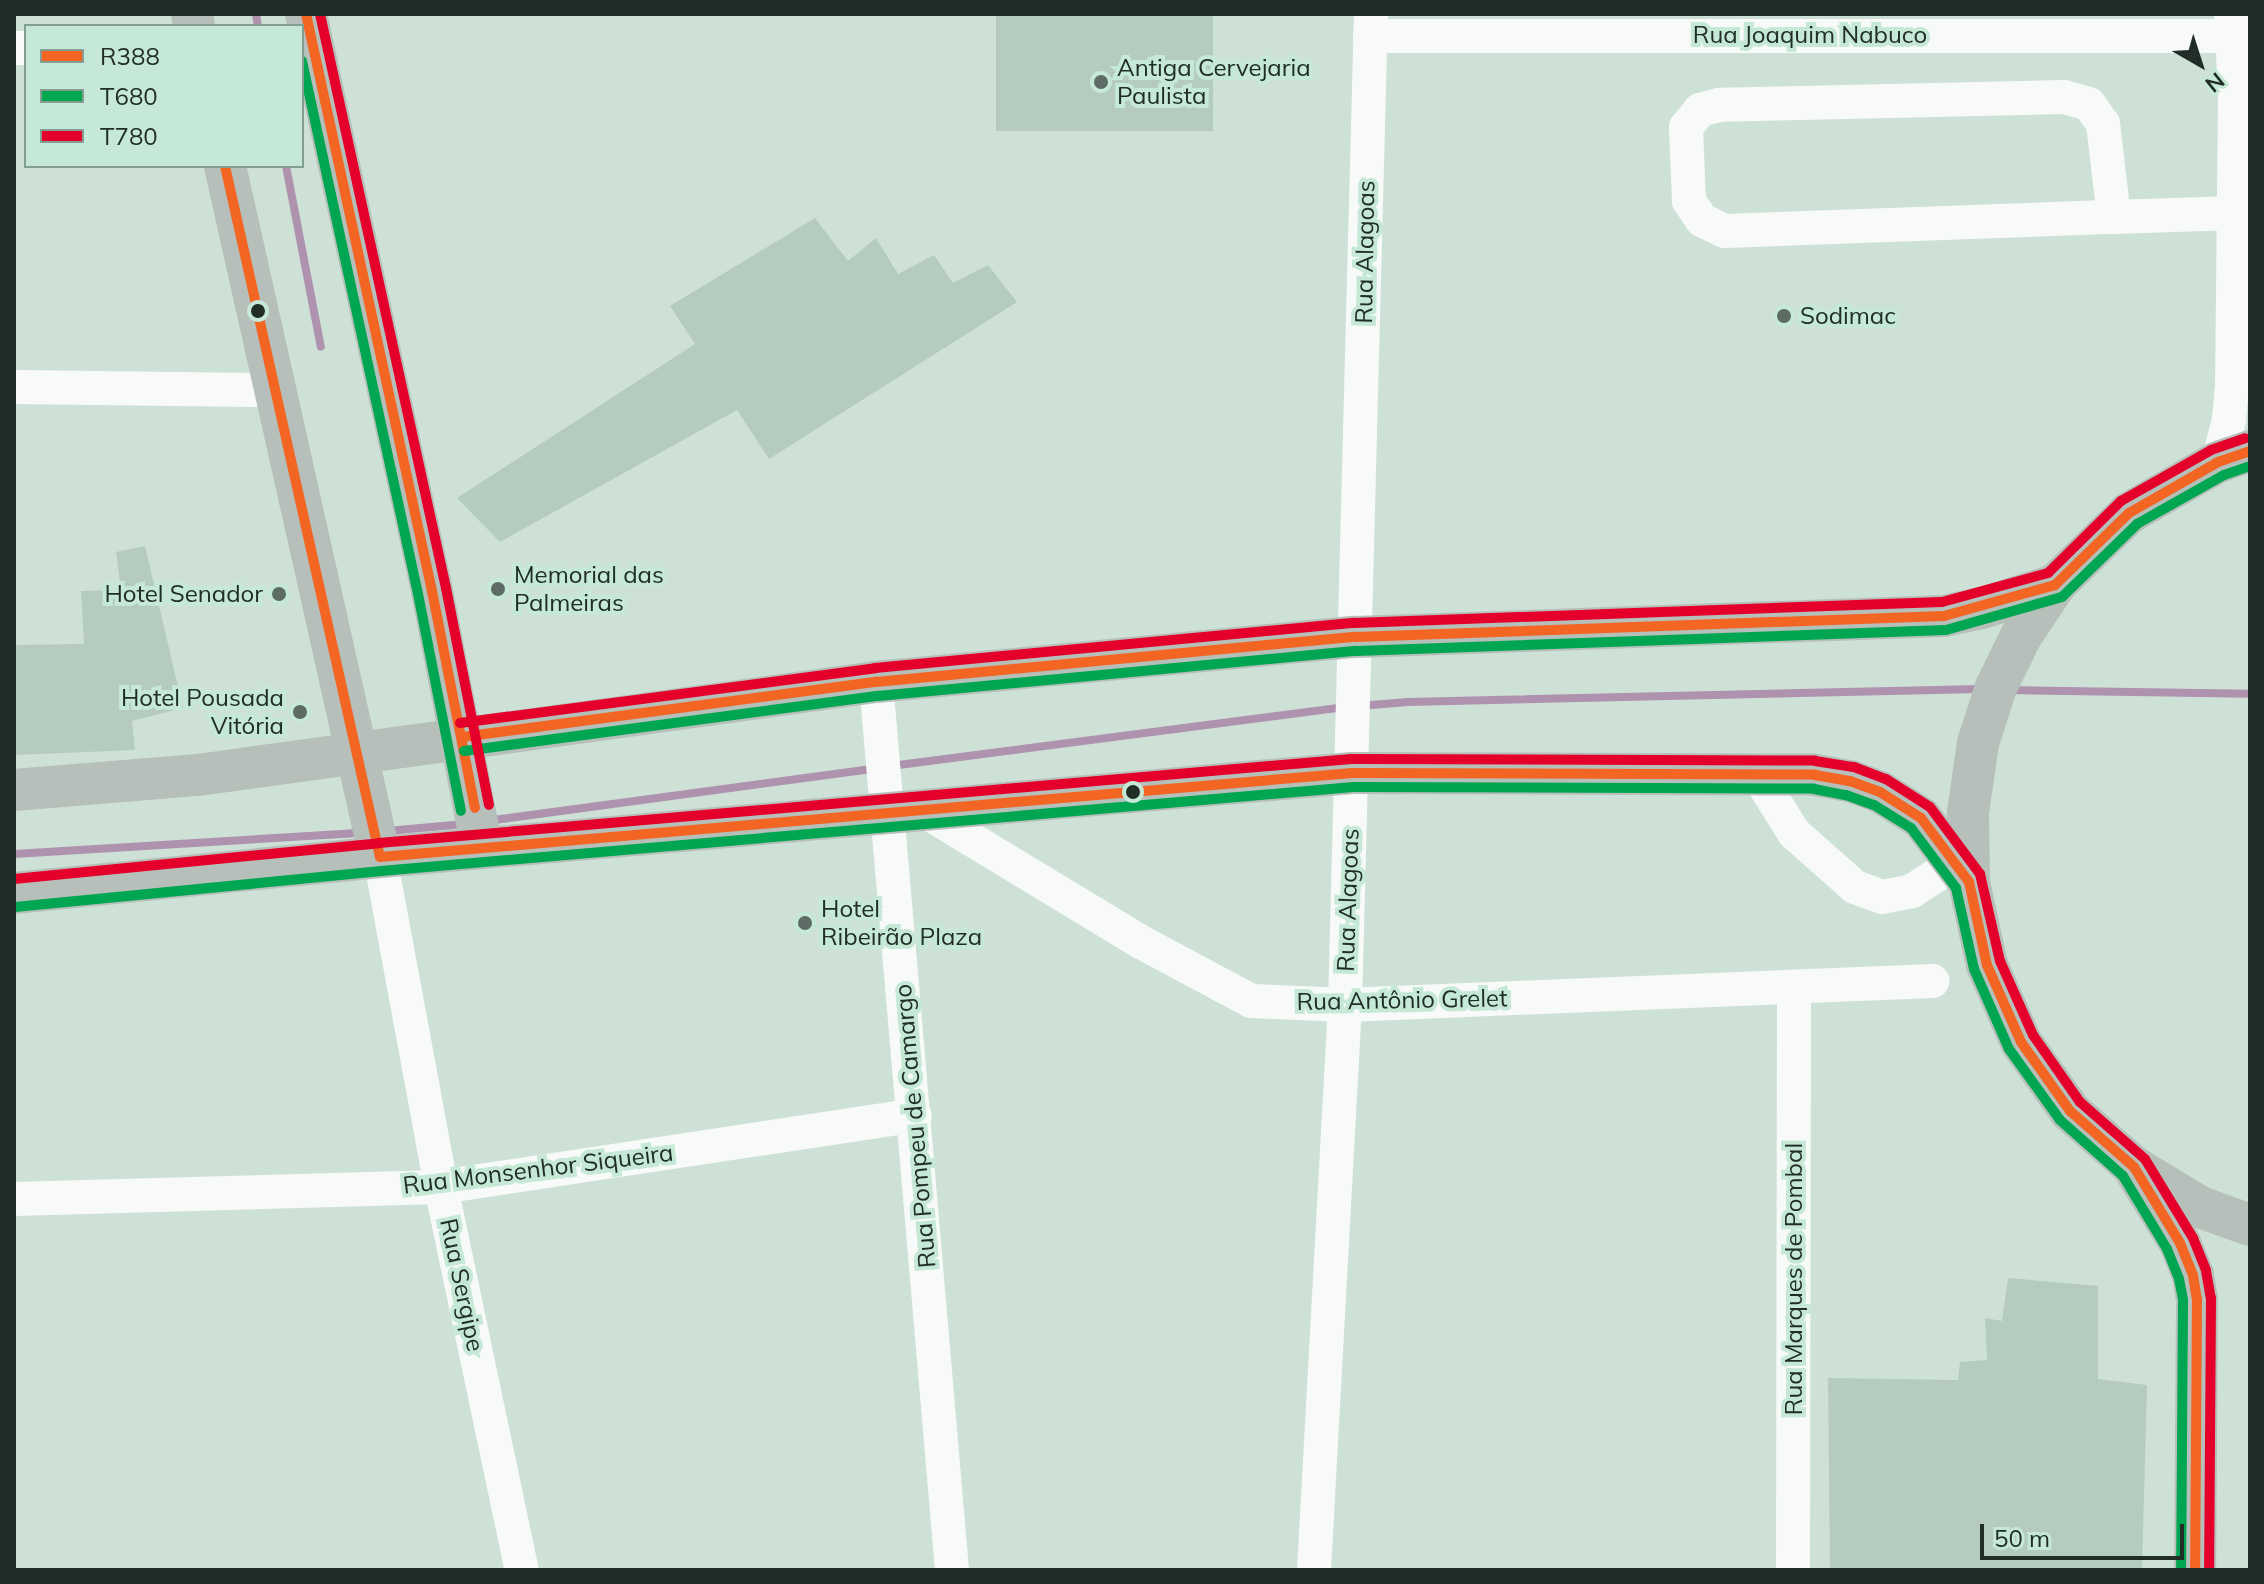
<!DOCTYPE html>
<meta charset="utf-8">
<style>
body{margin:0}
#map{position:relative;width:2264px;height:1584px;overflow:hidden;background:#cee1d7;font-family:Mulish,sans-serif}
div>[style]{position:absolute}
.stream>*{height:8px;margin:-4px;padding:0 4px;transform-origin:4px;border-radius:4px;background:#ae92ae}
.building>*{inset:0;background:#b5cbc0;transform-origin:0 0}
.minor>*{height:34px;margin:-17px;padding:0 17px;transform-origin:17px;border-radius:17px;background:#f8faf9}
.major>*{height:42px;margin:-21px;padding:0 21px;transform-origin:21px;border-radius:21px;background:#b6bfba}
.bus-1>*{height:10px;margin:-5px;padding:0 5px;transform-origin:5px;border-radius:5px;background:#f26522}
.bus-2>*{height:10px;margin:-5px;padding:0 5px;transform-origin:5px;border-radius:5px;background:#00a651}
.bus-3>*{height:10px;margin:-5px;padding:0 5px;transform-origin:5px;border-radius:5px;background:#e4002b}
.dots>*{width:22px;height:22px;translate:-50% -50%;box-sizing:border-box;border:4px solid #c6e9d7;border-radius:50%}
span{translate:-50% -50%;white-space:nowrap;text-align:center;line-height:1.15;-webkit-text-stroke:8px #c6e9d7;paint-order:stroke}
.street-label{font-size:24px;color:#202e27}
.poi-label{font-size:24px;color:#202e27}
.left{translate:0 -50%;text-align:left}
.right{translate:-100% -50%;text-align:right}
.frame{position:absolute;inset:0;border:16px solid #202e27;pointer-events:none}
.legend{position:absolute;left:24px;top:24px;width:280px;height:144px;box-sizing:border-box;background:#c6e9d7;border:2px solid #849e91;margin:0;padding:10px 14px;list-style:none;font-size:24px;color:#202e27}
.legend li{display:flex;align-items:center;gap:16px;height:40px}
.legend b{width:40px;border:2px solid #849e91}
.north{position:absolute;left:2160px;top:24px;width:80px;height:80px;-webkit-text-stroke:6px #c6e9d7;paint-order:stroke;rotate:141deg;font-size:22px;font-weight:700;line-height:32px;text-align:center;color:#202e27}
.north::after{content:'';display:block;margin:auto;width:28px;height:36px;background:#202e27;clip-path:polygon(50% 0,100% 100%,50% 72%,0 100%)}
.scale{position:absolute;left:1980px;top:1524px;width:204px;height:36px;box-sizing:border-box;border:4px solid #202e27;border-top:0;padding-left:10px;font-size:24px;line-height:28px;white-space:nowrap;color:#202e27;-webkit-text-stroke:6px #c6e9d7;paint-order:stroke}
</style>
<div id="map">
<div class="stream">
<div style="left:256px;top:14px;width:12px;rotate:81deg"></div>
<div style="left:286px;top:166px;width:184px;rotate:79.1deg"></div>
<div style="left:2007px;top:690px;width:243px;rotate:0.9deg"></div>
<div style="left:1359px;top:706px;width:49px;rotate:-4.7deg"></div>
<div style="left:1408px;top:702px;width:573px;rotate:-1.3deg"></div>
<div style="left:891px;top:766px;width:459px;rotate:-7.4deg"></div>
<div style="left:487px;top:821px;width:390px;rotate:-7.7deg"></div>
<div style="left:387px;top:831px;width:78px;rotate:-5.1deg"></div>
<div style="left:14px;top:854px;width:349px;rotate:-3.5deg"></div>
</div>
<div class="building">
<div style="left:996px;top:14px;width:217px;height:117px"></div>
<div style="clip-path:polygon(815px 218px,848px 261px,876px 238px,898px 274px,934px 255px,953px 283px,988px 265px,1017px 302px,769px 459px,737px 410px,500px 542px,457px 498px,695px 344px,670px 306px)"></div>
<div style="clip-path:polygon(145px 546px,183px 708px,132px 721px,135px 750px,14px 755px,14px 645px,84px 644px,81px 591px,121px 590px,116px 552px)"></div>
<div style="clip-path:polygon(2008px 1278px,2098px 1286px,2098px 1379px,2147px 1385px,2142px 1570px,1830px 1568px,1828px 1378px,1958px 1380px,1960px 1362px,1987px 1360px,1985px 1318px,2002px 1321px)"></div>
</div>
<div class="minor">
<div style="left:1370px;top:36px;width:880px"></div>
<div style="left:14px;top:48px;width:12px"></div>
<div style="left:2114px;top:217px;width:94px;rotate:-96.7deg"></div>
<div style="left:2103px;top:124px;width:24px;rotate:-125deg"></div>
<div style="left:2089px;top:104px;width:26px;rotate:-164deg"></div>
<div style="left:2064px;top:97px;width:345px;rotate:178.7deg"></div>
<div style="left:1719px;top:105px;width:20px;rotate:165deg"></div>
<div style="left:1700px;top:110px;width:22px;rotate:129deg"></div>
<div style="left:1686px;top:127px;width:74px;rotate:87.7deg"></div>
<div style="left:1689px;top:201px;width:23px;rotate:56deg"></div>
<div style="left:1702px;top:220px;width:25px;rotate:26deg"></div>
<div style="left:1725px;top:231px;width:389px;rotate:-2.1deg"></div>
<div style="left:2114px;top:217px;width:120px;rotate:-1.9deg"></div>
<div style="left:14px;top:387px;width:260px;rotate:0.7deg"></div>
<div style="left:2218px;top:462px;width:43px;rotate:-75.3deg"></div>
<div style="left:2229px;top:420px;width:32px;rotate:-85deg"></div>
<div style="left:2232px;top:388px;width:296px;rotate:-89.4deg"></div>
<div style="left:2235px;top:92px;width:76px;rotate:-93deg"></div>
<div style="left:876px;top:682px;width:891px;rotate:85.11deg"></div>
<div style="left:1757px;top:774px;width:70px;rotate:57.9deg"></div>
<div style="left:1794px;top:833px;width:81px;rotate:41.5deg"></div>
<div style="left:1855px;top:887px;width:29px;rotate:20deg"></div>
<div style="left:1882px;top:897px;width:31px;rotate:-11deg"></div>
<div style="left:1912px;top:891px;width:51px;rotate:-33.1deg"></div>
<div style="left:923px;top:810px;width:255px;rotate:31.2deg"></div>
<div style="left:1141px;top:942px;width:125px;rotate:28.2deg"></div>
<div style="left:1251px;top:1001px;width:94px;rotate:2.4deg"></div>
<div style="left:1345px;top:1005px;width:588px;rotate:-2.34deg"></div>
<div style="left:380px;top:857px;width:336px;rotate:79.5deg"></div>
<div style="left:441px;top:1187px;width:391px;rotate:78.1deg"></div>
<div style="left:14px;top:1199px;width:427px;rotate:-1.6deg"></div>
<div style="left:441px;top:1187px;width:479px;rotate:-8.6deg"></div>
<div style="left:1314px;top:1570px;width:566px;rotate:-86.86deg"></div>
<div style="left:1345px;top:1005px;width:991px;rotate:-88.5deg"></div>
<div style="left:1793px;top:1570px;width:582px;rotate:-89.9deg"></div>
</div>
<div class="major">
<div style="left:192px;top:14px;width:12px;rotate:81deg"></div>
<div style="left:306px;top:14px;width:591px;rotate:77.68deg"></div>
<div style="left:432px;top:591px;width:262px;rotate:79deg"></div>
<div style="left:225px;top:166px;width:708px;rotate:77.36deg"></div>
<div style="left:2250px;top:451px;width:34px;rotate:161deg"></div>
<div style="left:2218px;top:462px;width:103px;rotate:150.2deg"></div>
<div style="left:2129px;top:513px;width:103px;rotate:135.8deg"></div>
<div style="left:2055px;top:585px;width:61px;rotate:123.7deg"></div>
<div style="left:2021px;top:636px;width:57px;rotate:116.1deg"></div>
<div style="left:1996px;top:687px;width:59px;rotate:107.8deg"></div>
<div style="left:1978px;top:743px;width:70px;rotate:98.2deg"></div>
<div style="left:1968px;top:812px;width:70px;rotate:89.2deg"></div>
<div style="left:1969px;top:882px;width:85px;rotate:77.8deg"></div>
<div style="left:1987px;top:965px;width:84px;rotate:66.2deg"></div>
<div style="left:2021px;top:1042px;width:85px;rotate:54.6deg"></div>
<div style="left:2070px;top:1111px;width:85px;rotate:41.2deg"></div>
<div style="left:2134px;top:1167px;width:77px;rotate:31.2deg"></div>
<div style="left:2200px;top:1207px;width:53px;rotate:19.8deg"></div>
<div style="left:14px;top:790px;width:185px;rotate:-4.7deg"></div>
<div style="left:198px;top:775px;width:684px;rotate:-7.81deg"></div>
<div style="left:876px;top:682px;width:481px;rotate:-5.4deg"></div>
<div style="left:1355px;top:637px;width:589px;rotate:-2.04deg"></div>
<div style="left:1944px;top:616px;width:39px;rotate:-12deg"></div>
<div style="left:1982px;top:608px;width:77px;rotate:-17.5deg"></div>
<div style="left:14px;top:893px;width:368px;rotate:-5.6deg"></div>
<div style="left:380px;top:857px;width:976px;rotate:-4.94deg"></div>
<div style="left:1352px;top:773px;width:463px;rotate:0.2deg"></div>
<div style="left:1815px;top:775px;width:36px;rotate:10deg"></div>
<div style="left:1850px;top:781px;width:32px;rotate:20deg"></div>
<div style="left:1880px;top:792px;width:49px;rotate:32.4deg"></div>
<div style="left:1921px;top:818px;width:80px;rotate:53.1deg"></div>
<div style="left:2136px;top:1172px;width:84px;rotate:58.2deg"></div>
<div style="left:2180px;top:1243px;width:35px;rotate:68deg"></div>
<div style="left:2193px;top:1275px;width:24px;rotate:81deg"></div>
<div style="left:2197px;top:1299px;width:271px;rotate:90.4deg"></div>
</div>
<div class="bus-1">
<div style="left:306px;top:14px;width:591px;rotate:77.68deg"></div>
<div style="left:432px;top:591px;width:221px;rotate:78.8deg"></div>
<div style="left:225px;top:166px;width:708px;rotate:77.36deg"></div>
<div style="left:380px;top:857px;width:976px;rotate:-4.94deg"></div>
<div style="left:1352px;top:773px;width:463px;rotate:0.2deg"></div>
<div style="left:1815px;top:775px;width:36px;rotate:10deg"></div>
<div style="left:1850px;top:781px;width:32px;rotate:20deg"></div>
<div style="left:1880px;top:792px;width:49px;rotate:32.4deg"></div>
<div style="left:1921px;top:818px;width:80px;rotate:53.1deg"></div>
<div style="left:1969px;top:882px;width:85px;rotate:77.8deg"></div>
<div style="left:1987px;top:965px;width:84px;rotate:66.2deg"></div>
<div style="left:2021px;top:1042px;width:85px;rotate:54.6deg"></div>
<div style="left:2070px;top:1111px;width:85px;rotate:41.2deg"></div>
<div style="left:2134px;top:1167px;width:89px;rotate:58.8deg"></div>
<div style="left:2180px;top:1243px;width:35px;rotate:68deg"></div>
<div style="left:2193px;top:1275px;width:24px;rotate:81deg"></div>
<div style="left:2197px;top:1299px;width:271px;rotate:90.4deg"></div>
<div style="left:462px;top:737px;width:418px;rotate:-7.6deg"></div>
<div style="left:876px;top:682px;width:481px;rotate:-5.4deg"></div>
<div style="left:1355px;top:637px;width:589px;rotate:-2.04deg"></div>
<div style="left:1944px;top:616px;width:115px;rotate:-15.6deg"></div>
<div style="left:2055px;top:585px;width:103px;rotate:-44.2deg"></div>
<div style="left:2129px;top:513px;width:103px;rotate:-29.8deg"></div>
<div style="left:2218px;top:462px;width:34px;rotate:-19deg"></div>
</div>
<div class="bus-2">
<div style="left:302px;top:61px;width:545px;rotate:77.72deg"></div>
<div style="left:418px;top:594px;width:221px;rotate:78.8deg"></div>
<div style="left:464px;top:751px;width:418px;rotate:-7.6deg"></div>
<div style="left:878px;top:696px;width:480px;rotate:-5.4deg"></div>
<div style="left:1356px;top:651px;width:590px;rotate:-2.04deg"></div>
<div style="left:1946px;top:630px;width:121px;rotate:-15.9deg"></div>
<div style="left:2062px;top:597px;width:105px;rotate:-44.2deg"></div>
<div style="left:2137px;top:524px;width:100px;rotate:-29.4deg"></div>
<div style="left:2224px;top:475px;width:28px;rotate:-19deg"></div>
<div style="left:15px;top:907px;width:368px;rotate:-5.6deg"></div>
<div style="left:381px;top:871px;width:976px;rotate:-4.94deg"></div>
<div style="left:1353px;top:787px;width:461px;rotate:0.2deg"></div>
<div style="left:1814px;top:789px;width:33px;rotate:11deg"></div>
<div style="left:1846px;top:795px;width:30px;rotate:20deg"></div>
<div style="left:1874px;top:805px;width:44px;rotate:31.9deg"></div>
<div style="left:1911px;top:828px;width:75px;rotate:53.1deg"></div>
<div style="left:1956px;top:888px;width:83px;rotate:77.5deg"></div>
<div style="left:1974px;top:969px;width:87px;rotate:66.4deg"></div>
<div style="left:2009px;top:1049px;width:87px;rotate:54.3deg"></div>
<div style="left:2060px;top:1120px;width:84px;rotate:41.6deg"></div>
<div style="left:2123px;top:1176px;width:85px;rotate:58.9deg"></div>
<div style="left:2167px;top:1249px;width:32px;rotate:68deg"></div>
<div style="left:2179px;top:1279px;width:21px;rotate:79deg"></div>
<div style="left:2183px;top:1300px;width:270px;rotate:90.4deg"></div>
</div>
<div class="bus-3">
<div style="left:320px;top:14px;width:588px;rotate:77.62deg"></div>
<div style="left:446px;top:588px;width:221px;rotate:78.8deg"></div>
<div style="left:460px;top:723px;width:419px;rotate:-7.5deg"></div>
<div style="left:875px;top:668px;width:481px;rotate:-5.4deg"></div>
<div style="left:1354px;top:623px;width:588px;rotate:-2.05deg"></div>
<div style="left:1942px;top:602px;width:110px;rotate:-15.3deg"></div>
<div style="left:2048px;top:573px;width:103px;rotate:-44.6deg"></div>
<div style="left:2121px;top:501px;width:103px;rotate:-29.5deg"></div>
<div style="left:2211px;top:450px;width:36px;rotate:-19deg"></div>
<div style="left:14px;top:879px;width:367px;rotate:-5.6deg"></div>
<div style="left:379px;top:843px;width:976px;rotate:-4.94deg"></div>
<div style="left:1351px;top:759px;width:464px;rotate:0.2deg"></div>
<div style="left:1815px;top:761px;width:39px;rotate:9deg"></div>
<div style="left:1854px;top:767px;width:34px;rotate:21deg"></div>
<div style="left:1886px;top:779px;width:52px;rotate:32.5deg"></div>
<div style="left:1930px;top:807px;width:84px;rotate:53.3deg"></div>
<div style="left:1980px;top:874px;width:89px;rotate:77.1deg"></div>
<div style="left:2000px;top:961px;width:81px;rotate:66deg"></div>
<div style="left:2033px;top:1035px;width:82px;rotate:55deg"></div>
<div style="left:2080px;top:1102px;width:86px;rotate:41.2deg"></div>
<div style="left:2145px;top:1159px;width:92px;rotate:58.7deg"></div>
<div style="left:2193px;top:1238px;width:35px;rotate:68deg"></div>
<div style="left:2206px;top:1271px;width:27px;rotate:80deg"></div>
<div style="left:2211px;top:1298px;width:272px;rotate:90.4deg"></div>
</div>
<div class="dots">
<div style="left:1101px;top:82px;background:#5d6d65"></div>
<div style="left:258px;top:311px;background:#202e27"></div>
<div style="left:1784px;top:316px;background:#5d6d65"></div>
<div style="left:498px;top:589px;background:#5d6d65"></div>
<div style="left:279px;top:594px;background:#5d6d65"></div>
<div style="left:300px;top:712px;background:#5d6d65"></div>
<div style="left:1133px;top:792px;background:#202e27"></div>
<div style="left:805px;top:923px;background:#5d6d65"></div>
</div>
<div class="street-label">
<span style="left:1810px;top:35px">Rua Joaquim Nabuco</span>
<span style="left:1365px;top:252px;rotate:-89deg">Rua Alagoas</span>
<span style="left:1348px;top:900px;rotate:-88deg">Rua Alagoas</span>
<span style="left:1402px;top:1000px;rotate:-1deg">Rua Antônio Grelet</span>
<span style="left:915px;top:1126px;rotate:-95deg">Rua Pompeu de Camargo</span>
<span style="left:538px;top:1169px;rotate:-7deg">Rua Monsenhor Siqueira</span>
<span style="left:1794px;top:1279px;rotate:-90deg">Rua Marques de Pombal</span>
<span style="left:462px;top:1285px;rotate:78deg">Rua Sergipe</span>
</div>
<div class="poi-label">
<span class="left" style="left:1117px;top:82px">Antiga Cervejaria<br>Paulista</span>
<span class="left" style="left:1800px;top:316px">Sodimac</span>
<span class="left" style="left:514px;top:589px">Memorial das<br>Palmeiras</span>
<span class="right" style="left:263px;top:594px">Hotel Senador</span>
<span class="right" style="left:284px;top:712px">Hotel Pousada<br>Vitória</span>
<span class="left" style="left:821px;top:923px">Hotel<br>Ribeirão Plaza</span>
</div>
<div class="frame"></div>
<ul class="legend">
<li><b style="height:10px;background:#f26522"></b>R388</li>
<li><b style="height:10px;background:#00a651"></b>T680</li>
<li><b style="height:10px;background:#e4002b"></b>T780</li>
</ul>
<div class="north">N</div>
<div class="scale">50 m</div>
</div>
